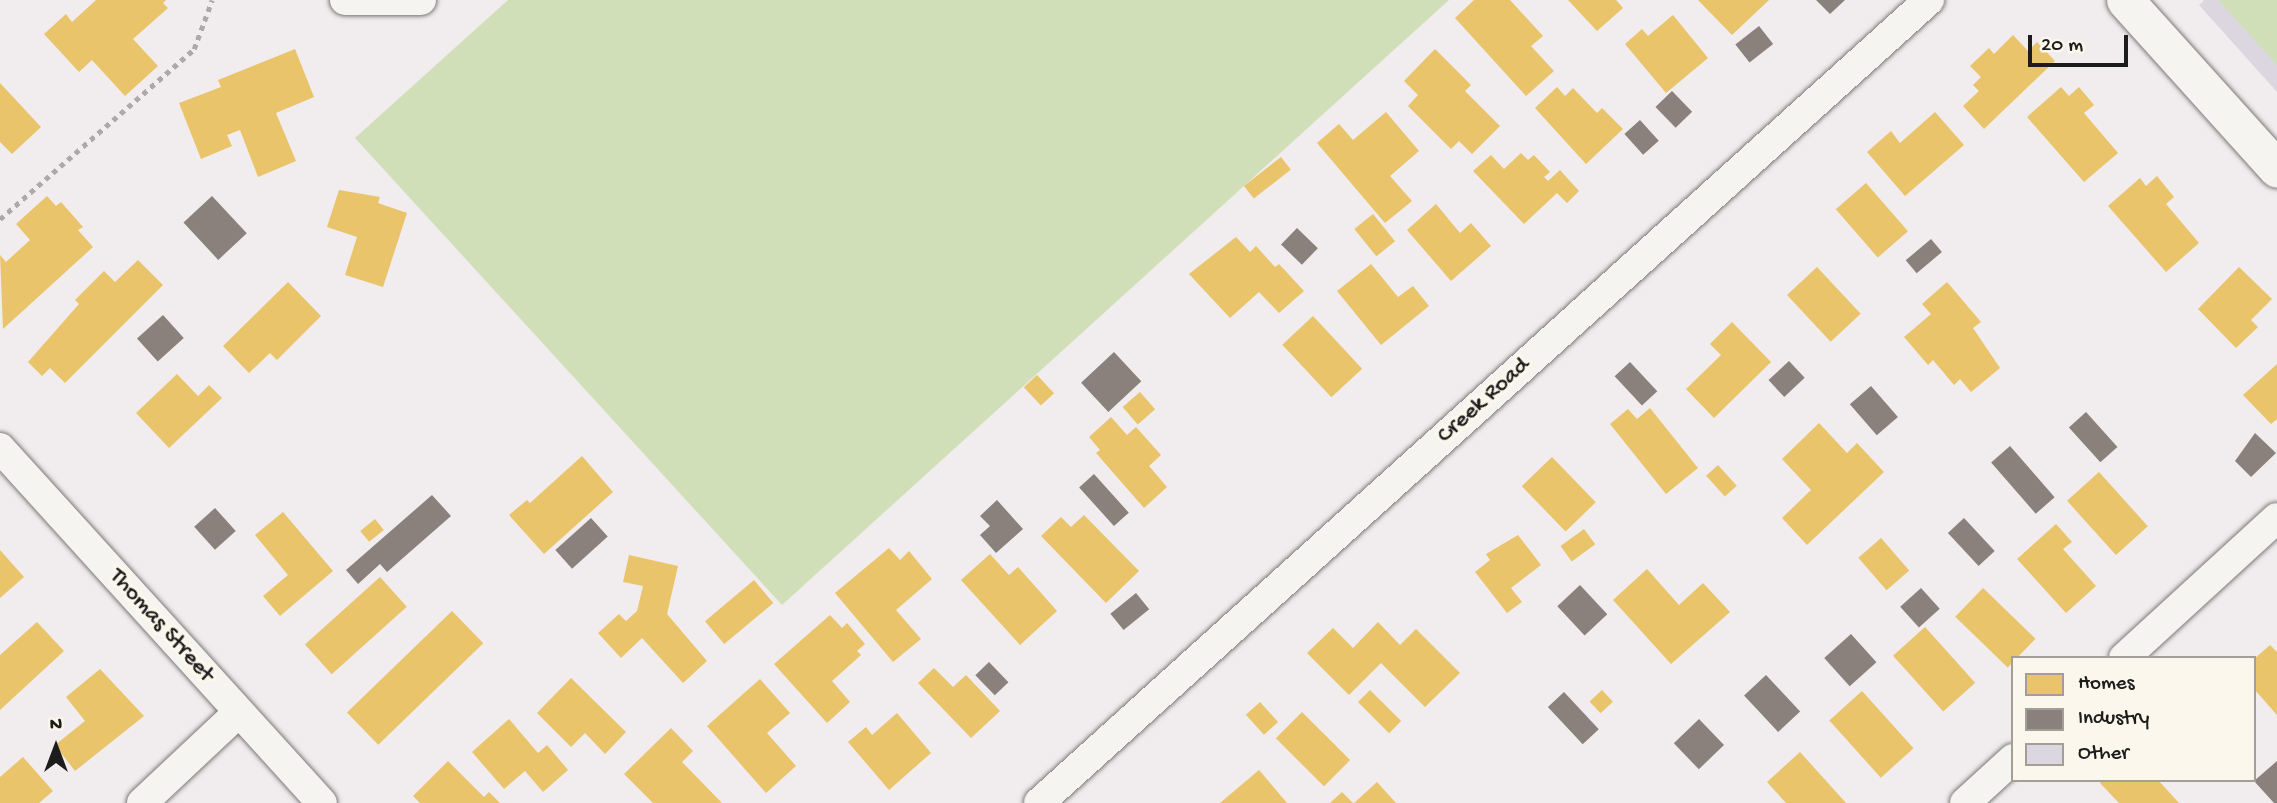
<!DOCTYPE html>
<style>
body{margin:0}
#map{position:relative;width:2277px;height:803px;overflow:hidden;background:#f1eced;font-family:"Gochi Hand",sans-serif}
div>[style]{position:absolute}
.green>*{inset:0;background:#d1dfb9}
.homes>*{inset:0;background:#e9c46a;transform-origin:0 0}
.industry>*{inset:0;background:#8a817c;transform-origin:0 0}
.building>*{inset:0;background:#dcd6e0}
.path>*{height:4.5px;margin-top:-2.25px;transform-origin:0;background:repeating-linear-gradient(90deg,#abaaa8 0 5px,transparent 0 10px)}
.roads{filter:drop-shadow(0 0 2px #7c7a7a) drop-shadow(0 0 2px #7c7a7a)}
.minor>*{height:30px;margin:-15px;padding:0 15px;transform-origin:15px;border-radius:15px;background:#f5f4f0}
.tertiary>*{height:37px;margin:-18.5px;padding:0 18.5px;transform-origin:18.5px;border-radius:18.5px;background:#f5f4f0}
span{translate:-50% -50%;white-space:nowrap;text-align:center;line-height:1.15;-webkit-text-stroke:7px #fbf7ec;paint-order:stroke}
.street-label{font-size:24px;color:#1c1c1c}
.legend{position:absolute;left:2011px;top:656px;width:245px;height:126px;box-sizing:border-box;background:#fbf7ec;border:2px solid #a29f99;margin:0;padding:9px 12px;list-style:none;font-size:21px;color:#1c1c1c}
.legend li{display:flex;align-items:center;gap:14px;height:35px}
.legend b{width:35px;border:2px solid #a29f99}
.north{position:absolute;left:21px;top:712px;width:70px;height:70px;-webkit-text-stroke:5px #fbf7ec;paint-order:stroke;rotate:0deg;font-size:19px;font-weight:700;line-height:28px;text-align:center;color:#1c1c1c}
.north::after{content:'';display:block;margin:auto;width:24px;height:32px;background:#1c1c1c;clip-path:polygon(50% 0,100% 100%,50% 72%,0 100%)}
.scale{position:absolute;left:2028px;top:35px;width:100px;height:32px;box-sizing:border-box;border:4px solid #1c1c1c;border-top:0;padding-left:9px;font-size:21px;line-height:24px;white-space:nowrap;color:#1c1c1c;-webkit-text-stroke:5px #fbf7ec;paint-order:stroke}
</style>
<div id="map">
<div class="green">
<div style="clip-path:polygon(508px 0,1449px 0,782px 605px,355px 138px)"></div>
<div style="clip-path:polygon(2203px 0,2277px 0,2277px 81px)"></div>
</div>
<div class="homes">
<div style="clip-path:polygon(96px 0,166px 0,163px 3px,168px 8px,133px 39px,158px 66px,125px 96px,92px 60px,79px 72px,44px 34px,66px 14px,72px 22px)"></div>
<div style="clip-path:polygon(1474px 0,1510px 0,1543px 36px,1531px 46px,1554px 71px,1526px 96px,1455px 18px)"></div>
<div style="clip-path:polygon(1568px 0,1616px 0,1623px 8px,1597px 31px)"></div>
<div style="clip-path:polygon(1698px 0,1769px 0,1732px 35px)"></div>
<div style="clip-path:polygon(1673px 15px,1708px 58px,1666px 93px,1625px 44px,1642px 29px,1648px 36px)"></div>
<div style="clip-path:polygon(2013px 35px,2028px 51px,2037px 42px,2055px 61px,1984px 129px,1963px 106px,1979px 91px,1973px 85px,1981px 77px,1970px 66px,1989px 48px,1994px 54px)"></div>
<div style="clip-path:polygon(295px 49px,314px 97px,276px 113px,296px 161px,258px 177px,240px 130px,227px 135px,232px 146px,201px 159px,179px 103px,221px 87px,218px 80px)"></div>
<div style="clip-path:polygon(1435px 49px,1471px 85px,1465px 91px,1500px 126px,1472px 154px,1459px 141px,1451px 149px,1408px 106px,1418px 95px,1404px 81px)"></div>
<div style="clip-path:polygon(0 83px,41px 127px,12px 154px,0 142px)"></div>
<div style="clip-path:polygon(1557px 87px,1565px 96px,1573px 88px,1597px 113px,1602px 108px,1623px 129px,1586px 164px,1535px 108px)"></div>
<div style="clip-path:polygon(2061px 87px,2069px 96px,2079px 87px,2094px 105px,2084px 113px,2118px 153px,2084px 182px,2027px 117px)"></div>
<div style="clip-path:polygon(1386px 112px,1419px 151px,1390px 176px,1412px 201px,1385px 223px,1317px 143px,1339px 124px,1353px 140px)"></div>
<div style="clip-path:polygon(1935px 112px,1964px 145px,1905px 196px,1867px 152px,1891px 131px,1900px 143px)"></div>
<div style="clip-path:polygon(1521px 153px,1528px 160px,1534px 155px,1550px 172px,1544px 177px,1548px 181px,1560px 170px,1579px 191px,1567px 203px,1557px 193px,1524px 224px,1473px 171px,1491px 155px,1504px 169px)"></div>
<div style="left:1281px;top:157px;width:16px;height:47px;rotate:52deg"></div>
<div style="clip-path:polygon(2157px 176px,2174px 197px,2166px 204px,2199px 243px,2166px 272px,2108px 206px,2140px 178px,2146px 186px)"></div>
<div style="left:1866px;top:183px;width:64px;height:40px;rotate:49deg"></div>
<div style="clip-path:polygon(339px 190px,380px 197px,378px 203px,407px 213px,383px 287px,345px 275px,357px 237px,327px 227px)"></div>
<div style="clip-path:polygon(47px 196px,56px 206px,61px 202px,83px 227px,78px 230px,93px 247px,3px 329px,0 255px,6px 262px,30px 240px,16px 224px)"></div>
<div style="clip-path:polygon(1436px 204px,1460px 233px,1471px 223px,1491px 246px,1451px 281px,1407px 230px)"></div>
<div style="left:1373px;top:214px;width:35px;height:24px;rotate:51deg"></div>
<div style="clip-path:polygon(1236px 237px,1250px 252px,1256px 246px,1275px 267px,1279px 264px,1304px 291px,1279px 313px,1259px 292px,1230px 318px,1189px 274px)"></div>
<div style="clip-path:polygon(138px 260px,163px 285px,65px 383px,50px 368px,42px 376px,28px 362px,79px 304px,75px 300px,104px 271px,115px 282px)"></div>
<div style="clip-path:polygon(1371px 264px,1398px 297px,1413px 286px,1429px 306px,1381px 345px,1337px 291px)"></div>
<div style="left:1817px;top:267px;width:64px;height:41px;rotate:47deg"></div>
<div style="clip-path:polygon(2239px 267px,2272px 299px,2251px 320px,2258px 327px,2236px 348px,2198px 309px)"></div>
<div style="clip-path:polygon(288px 282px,321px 316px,277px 360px,270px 353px,249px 373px,223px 346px)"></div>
<div style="clip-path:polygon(1947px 282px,1981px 322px,1973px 328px,2000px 368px,1971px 392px,1960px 379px,1954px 385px,1933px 360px,1928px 365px,1904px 337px,1931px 314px,1922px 304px)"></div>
<div style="left:1313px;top:316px;width:72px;height:42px;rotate:47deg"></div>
<div style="clip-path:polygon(1732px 322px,1771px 362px,1714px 418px,1686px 389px,1721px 355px,1710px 344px)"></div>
<div style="clip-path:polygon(2277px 364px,2277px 419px,2271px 424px,2243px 395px)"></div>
<div style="clip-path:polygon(177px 374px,198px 396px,209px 385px,222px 398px,169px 448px,136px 413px)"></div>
<div style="left:1037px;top:375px;width:25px;height:18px;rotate:47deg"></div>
<div style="left:1140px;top:392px;width:23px;height:23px;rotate:49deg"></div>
<div style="clip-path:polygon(1650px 408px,1698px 468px,1666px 494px,1610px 424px,1628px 409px,1637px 419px)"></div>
<div style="clip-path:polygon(1111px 417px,1127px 435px,1136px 427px,1161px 455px,1149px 466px,1167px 487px,1144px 508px,1096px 453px,1100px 450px,1089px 437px)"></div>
<div style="clip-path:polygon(1819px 423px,1847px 453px,1857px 443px,1884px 472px,1807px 545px,1782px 518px,1811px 490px,1782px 459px)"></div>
<div style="clip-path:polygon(582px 456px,613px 492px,544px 554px,509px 515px,527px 500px,530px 503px)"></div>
<div style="left:1552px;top:457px;width:63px;height:42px;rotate:46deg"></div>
<div style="left:1718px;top:465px;width:28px;height:16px;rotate:48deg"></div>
<div style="left:2099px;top:472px;width:73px;height:43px;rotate:48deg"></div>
<div style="clip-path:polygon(283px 512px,333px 571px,280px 616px,263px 596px,288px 575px,255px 535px)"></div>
<div style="clip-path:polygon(1084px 515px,1139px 571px,1106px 603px,1041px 536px,1061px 517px,1071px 527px)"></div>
<div style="left:375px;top:519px;width:14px;height:19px;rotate:51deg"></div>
<div style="clip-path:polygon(2056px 524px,2072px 542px,2063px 549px,2096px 586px,2066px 613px,2017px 559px)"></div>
<div style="left:1584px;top:529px;width:19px;height:29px;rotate:54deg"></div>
<div style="clip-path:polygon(1518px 535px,1541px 565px,1511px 588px,1522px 602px,1507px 613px,1475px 572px,1490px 560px,1486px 554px)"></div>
<div style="left:1881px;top:538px;width:43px;height:30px;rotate:49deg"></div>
<div style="clip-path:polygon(889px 548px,900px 560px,909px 551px,932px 579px,896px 610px,921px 639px,893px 662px,835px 593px)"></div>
<div style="clip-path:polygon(0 550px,24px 577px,0 598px)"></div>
<div style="clip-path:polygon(990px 554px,1009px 575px,1018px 567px,1057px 611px,1020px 645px,961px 580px)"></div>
<div style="clip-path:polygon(629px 555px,678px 566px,667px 614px,707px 661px,683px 683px,642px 638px,621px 658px,598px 633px,619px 614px,626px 621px,637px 611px,643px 586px,623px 582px)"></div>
<div style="clip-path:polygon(1647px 569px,1679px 605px,1703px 583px,1730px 612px,1671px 664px,1613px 600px)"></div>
<div style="left:380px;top:577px;width:40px;height:101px;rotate:48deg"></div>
<div style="left:754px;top:580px;width:30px;height:64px;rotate:50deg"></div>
<div style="left:1983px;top:588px;width:73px;height:40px;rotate:44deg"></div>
<div style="left:452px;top:611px;width:45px;height:146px;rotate:46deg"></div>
<div style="clip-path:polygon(830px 615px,842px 628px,847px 623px,865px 644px,857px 651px,861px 655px,832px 681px,850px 702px,827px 723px,774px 664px)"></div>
<div style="clip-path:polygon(37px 622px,64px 651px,0 710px,0 655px)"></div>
<div style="clip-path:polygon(1378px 622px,1400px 645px,1416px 629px,1460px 673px,1425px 707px,1381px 663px,1349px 695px,1307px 653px,1333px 628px,1353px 648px)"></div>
<div style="left:1925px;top:627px;width:75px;height:43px;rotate:48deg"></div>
<div style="clip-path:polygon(2270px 645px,2277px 652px,2277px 715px,2254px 689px,2254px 659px)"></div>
<div style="clip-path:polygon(934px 668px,953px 687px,966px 675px,1000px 711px,971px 738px,918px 683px)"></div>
<div style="clip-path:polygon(100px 669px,144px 716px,75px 771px,55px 745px,85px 721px,66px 697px)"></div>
<div style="clip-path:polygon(571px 678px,626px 732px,605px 754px,585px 733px,571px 747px,537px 713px)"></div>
<div style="clip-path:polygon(760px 679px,790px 713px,767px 733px,796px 766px,766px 793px,707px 726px)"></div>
<div style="left:1370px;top:690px;width:44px;height:17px;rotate:45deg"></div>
<div style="left:1602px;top:690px;width:16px;height:17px;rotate:47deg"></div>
<div style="left:1862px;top:691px;width:77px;height:44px;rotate:48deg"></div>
<div style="left:1260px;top:702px;width:27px;height:19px;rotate:48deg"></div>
<div style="left:1302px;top:712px;width:68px;height:37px;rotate:45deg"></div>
<div style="clip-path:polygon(897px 713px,931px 753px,889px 790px,848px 742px,866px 727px,872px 735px)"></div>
<div style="clip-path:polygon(509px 719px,538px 753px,547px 745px,568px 770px,543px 792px,525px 771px,504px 789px,472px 752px)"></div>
<div style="clip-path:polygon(671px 728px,693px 751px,682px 762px,722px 803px,653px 803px,624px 774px)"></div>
<div style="clip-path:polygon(1800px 752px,1846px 803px,1786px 803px,1767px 782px)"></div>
<div style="clip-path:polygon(23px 757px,53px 791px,39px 803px,0 803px,0 777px)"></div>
<div style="clip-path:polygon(448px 761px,484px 797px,489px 792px,500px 803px,420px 803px,413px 796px)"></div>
<div style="clip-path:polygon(1259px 770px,1287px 803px,1220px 803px)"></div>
<div style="clip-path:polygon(2103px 780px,2158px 780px,2179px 803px,2119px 803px,2100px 783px)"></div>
<div style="clip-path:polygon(1377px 782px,1396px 803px,1354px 803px)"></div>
<div style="clip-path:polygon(1342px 792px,1353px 803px,1330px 803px)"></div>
</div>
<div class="industry">
<div style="clip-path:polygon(1816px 0,1845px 0,1830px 14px)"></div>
<div style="left:1759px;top:26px;width:23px;height:30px;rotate:52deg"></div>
<div style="left:1672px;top:91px;width:29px;height:23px;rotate:46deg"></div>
<div style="left:1640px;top:120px;width:28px;height:21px;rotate:48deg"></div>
<div style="left:212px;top:196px;width:51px;height:39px;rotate:47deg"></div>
<div style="left:1297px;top:228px;width:29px;height:23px;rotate:44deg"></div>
<div style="left:1931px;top:239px;width:17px;height:33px;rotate:50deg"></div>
<div style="left:163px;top:315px;width:31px;height:35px;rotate:48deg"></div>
<div style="left:1114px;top:352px;width:40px;height:45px;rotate:47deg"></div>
<div style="left:1789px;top:361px;width:23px;height:28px;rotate:47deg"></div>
<div style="left:1630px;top:362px;width:40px;height:21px;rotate:47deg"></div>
<div style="left:1871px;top:386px;width:41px;height:28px;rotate:49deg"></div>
<div style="left:2086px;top:412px;width:47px;height:23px;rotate:48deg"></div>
<div style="clip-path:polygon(2255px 433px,2276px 453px,2251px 477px,2235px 461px)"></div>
<div style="left:2010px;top:446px;width:68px;height:25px;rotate:49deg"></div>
<div style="left:1094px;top:474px;width:52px;height:20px;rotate:48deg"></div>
<div style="clip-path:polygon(432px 495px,451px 516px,387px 572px,380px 564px,358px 584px,346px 570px)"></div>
<div style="clip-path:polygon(997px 500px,1023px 529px,996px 553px,980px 535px,990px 526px,980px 516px)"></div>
<div style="left:215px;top:508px;width:31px;height:28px;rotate:48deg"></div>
<div style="left:591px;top:518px;width:25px;height:48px;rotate:48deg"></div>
<div style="left:1964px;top:518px;width:45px;height:22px;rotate:47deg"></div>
<div style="left:1580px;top:585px;width:40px;height:31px;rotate:47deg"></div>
<div style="left:1921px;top:588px;width:28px;height:28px;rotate:48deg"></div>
<div style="left:1136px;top:593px;width:21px;height:33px;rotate:51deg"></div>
<div style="left:1851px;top:634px;width:38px;height:36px;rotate:48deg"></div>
<div style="left:989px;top:662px;width:28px;height:19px;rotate:46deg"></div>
<div style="left:1766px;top:675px;width:50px;height:30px;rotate:47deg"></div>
<div style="left:1564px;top:692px;width:51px;height:22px;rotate:47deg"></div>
<div style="left:1699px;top:719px;width:36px;height:35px;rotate:46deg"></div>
<div style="clip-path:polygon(2277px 761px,2277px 803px,2274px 803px,2254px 781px)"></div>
</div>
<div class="building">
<div style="clip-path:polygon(2205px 0,2218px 0,2277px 65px,2277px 92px,2199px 5px)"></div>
</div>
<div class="path">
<div style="left:0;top:219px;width:258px;rotate:-41.2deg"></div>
<div style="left:194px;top:49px;width:52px;rotate:-69.8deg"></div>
</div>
<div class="roads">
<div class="minor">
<div style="left:345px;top:0;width:76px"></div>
<div style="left:0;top:448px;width:479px;rotate:47.8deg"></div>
<div style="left:2124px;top:658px;width:207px;rotate:-42.5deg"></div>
<div style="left:142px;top:803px;width:133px;rotate:-43.2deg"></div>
<div style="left:1039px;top:803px;width:1199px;rotate:-42.06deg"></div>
<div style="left:1965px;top:803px;width:65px;rotate:-42.5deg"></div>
</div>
<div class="tertiary">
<div style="left:2125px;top:0;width:227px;rotate:48deg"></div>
</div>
</div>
<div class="street-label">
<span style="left:1484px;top:401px;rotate:-42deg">Creek Road</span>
<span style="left:161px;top:626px;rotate:48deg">Thomas Street</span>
</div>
<ul class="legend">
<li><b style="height:19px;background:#e9c46a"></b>Homes</li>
<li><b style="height:19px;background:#8a817c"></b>Industry</li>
<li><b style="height:19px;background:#dcd6e0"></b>Other</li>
</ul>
<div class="north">N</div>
<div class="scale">20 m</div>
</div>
